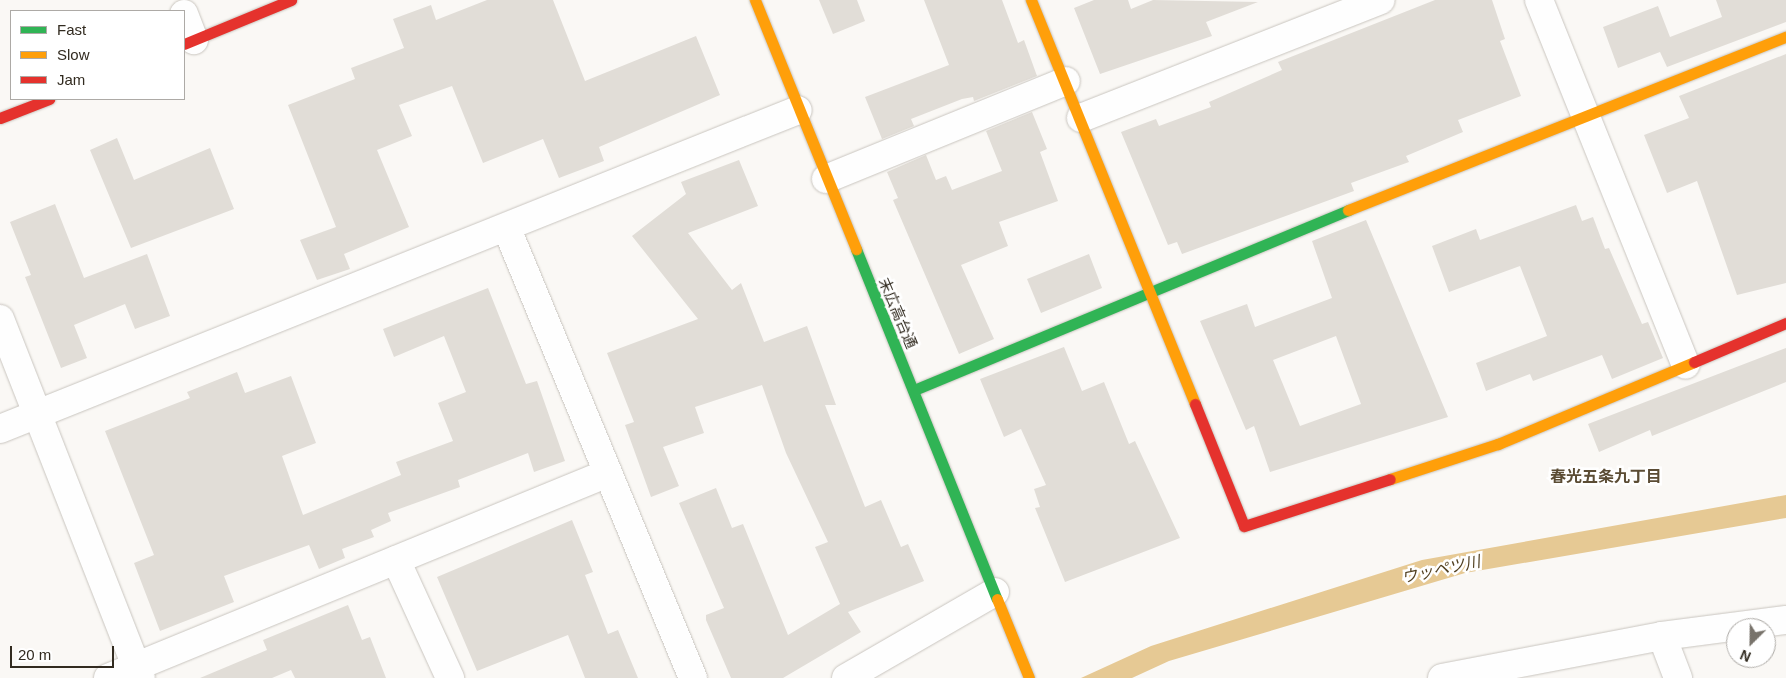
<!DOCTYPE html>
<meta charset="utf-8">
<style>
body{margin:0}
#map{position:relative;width:1786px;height:678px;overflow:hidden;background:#faf8f5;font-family:Helvetica,"Noto Sans JP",sans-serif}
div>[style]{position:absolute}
.water>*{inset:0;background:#e6c994}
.building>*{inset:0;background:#e1ddd7}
.roads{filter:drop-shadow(0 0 1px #c9c5bf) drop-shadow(0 0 1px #c9c5bf)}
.street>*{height:28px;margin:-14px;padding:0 14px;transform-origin:14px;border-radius:14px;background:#fefefe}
.fast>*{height:11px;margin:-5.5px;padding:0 5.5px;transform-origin:5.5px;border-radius:5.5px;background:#30b455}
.slow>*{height:11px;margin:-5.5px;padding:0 5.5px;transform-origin:5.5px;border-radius:5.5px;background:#ff9f0a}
.jam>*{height:11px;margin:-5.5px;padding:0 5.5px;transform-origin:5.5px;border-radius:5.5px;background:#e5322d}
span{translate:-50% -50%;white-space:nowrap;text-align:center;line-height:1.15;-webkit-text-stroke:5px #fff;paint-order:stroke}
.street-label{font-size:15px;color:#322b20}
.neighbourhood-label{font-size:16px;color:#5b4c34;font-weight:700}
.water-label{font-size:16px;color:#513f1f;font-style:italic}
.legend{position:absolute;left:10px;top:10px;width:175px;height:90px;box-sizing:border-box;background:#fff;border:1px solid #adaaa6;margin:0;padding:6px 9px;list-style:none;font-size:15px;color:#322b20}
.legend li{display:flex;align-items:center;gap:10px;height:25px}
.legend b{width:25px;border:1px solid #adaaa6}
.north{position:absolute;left:1726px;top:618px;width:50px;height:50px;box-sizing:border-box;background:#fff;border:1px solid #adaaa6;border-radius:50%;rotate:203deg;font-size:14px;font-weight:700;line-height:20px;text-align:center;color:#322b20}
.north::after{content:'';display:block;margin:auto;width:18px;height:22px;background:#78736b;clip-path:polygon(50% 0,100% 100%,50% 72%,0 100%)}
.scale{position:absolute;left:10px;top:646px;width:104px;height:22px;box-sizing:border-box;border:2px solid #322b20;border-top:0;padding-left:6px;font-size:15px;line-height:18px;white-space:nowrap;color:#322b20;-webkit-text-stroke:4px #fff;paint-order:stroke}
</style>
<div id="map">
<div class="water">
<i style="clip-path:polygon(1786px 495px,1786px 518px,1465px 573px,1169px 661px,1132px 678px,1081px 678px,1151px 646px,1422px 560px)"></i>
</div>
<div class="building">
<i style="clip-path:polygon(487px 0,553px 0,585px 81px,696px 36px,720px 95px,599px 147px,604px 161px,559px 178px,543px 139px,483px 163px,452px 86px,399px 105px,412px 136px,377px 150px,409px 227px,344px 254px,350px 269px,317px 280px,300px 240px,336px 227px,288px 105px,355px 79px,351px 68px,404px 48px,393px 19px,431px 5px,436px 20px)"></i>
<i style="clip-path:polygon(819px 0,857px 0,865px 21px,833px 34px)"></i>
<i style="clip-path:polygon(924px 0,1002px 0,1018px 43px,1024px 40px,1037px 76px,974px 101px,973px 97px,962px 99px,911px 119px,914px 126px,882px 139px,865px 97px,949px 65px)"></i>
<i style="clip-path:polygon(1094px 0,1128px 0,1131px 9px,1153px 0,1258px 2px,1206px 22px,1212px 36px,1100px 74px,1074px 8px)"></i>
<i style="clip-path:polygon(1435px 0,1492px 0,1505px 39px,1500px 41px,1521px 96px,1458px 120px,1463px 132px,1406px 156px,1409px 162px,1351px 183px,1354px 191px,1182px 254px,1177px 242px,1168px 245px,1121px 132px,1156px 119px,1159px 126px,1211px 107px,1209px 102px,1282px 70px,1278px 62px)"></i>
<i style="clip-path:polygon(1716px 0,1786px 0,1786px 22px,1667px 67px,1660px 52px,1618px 68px,1603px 27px,1658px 6px,1670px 37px,1722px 17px)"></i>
<i style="clip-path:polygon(1786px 54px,1786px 283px,1737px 295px,1697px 181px,1667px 193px,1644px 135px,1689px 118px,1679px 96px)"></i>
<i style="clip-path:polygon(1032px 112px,1047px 149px,1040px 152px,1058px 201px,999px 222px,1008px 246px,961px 265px,994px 339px,959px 354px,893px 200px,898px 198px,887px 172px,926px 155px,936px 180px,946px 176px,952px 190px,1002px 171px,986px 131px)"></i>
<i style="clip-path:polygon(117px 138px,134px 180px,210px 148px,234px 209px,131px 248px,90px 150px)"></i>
<i style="clip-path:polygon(739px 160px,758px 206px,688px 233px,732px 290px,741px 283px,764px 342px,807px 326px,836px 405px,825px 405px,865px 507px,881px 500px,901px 547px,908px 544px,924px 581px,848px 612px,861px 632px,783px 678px,731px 678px,706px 620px,706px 615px,724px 608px,679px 503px,716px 488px,732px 528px,743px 524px,788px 635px,840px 604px,815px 547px,828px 542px,786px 453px,762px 385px,695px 407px,704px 433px,663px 447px,679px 486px,651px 497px,625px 425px,634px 422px,607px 353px,698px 319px,632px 236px,686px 194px,681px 182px)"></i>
<i style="clip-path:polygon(55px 204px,84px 278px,147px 254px,170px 316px,135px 329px,125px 304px,74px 325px,87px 358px,61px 368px,25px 277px,31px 275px,10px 222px)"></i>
<i style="clip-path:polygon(1576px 205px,1582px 221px,1593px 217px,1605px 249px,1609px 248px,1642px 324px,1648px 322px,1663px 358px,1612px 379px,1602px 355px,1533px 381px,1530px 374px,1486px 391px,1476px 363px,1547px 336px,1520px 266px,1449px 292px,1432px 246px,1476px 229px,1480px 240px)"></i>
<i style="clip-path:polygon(evenodd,1366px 220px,1448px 417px,1270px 472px,1254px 426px,1246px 430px,1200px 321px,1247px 304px,1255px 327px,1332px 298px,1312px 241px,1366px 220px,1336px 336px,1361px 404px,1300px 426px,1273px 360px,1336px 336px)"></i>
<i style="clip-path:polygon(1089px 254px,1102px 288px,1041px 313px,1027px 279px)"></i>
<i style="clip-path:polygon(488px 288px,526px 384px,537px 381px,565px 461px,534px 472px,528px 453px,458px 480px,460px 487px,388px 513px,391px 521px,371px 530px,374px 537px,342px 549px,345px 558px,319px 569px,309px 545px,224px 576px,234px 602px,160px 631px,134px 563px,154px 555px,105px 431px,190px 398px,187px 392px,237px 372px,245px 393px,291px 376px,316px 443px,282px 456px,303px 515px,401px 475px,396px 462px,453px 441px,438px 403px,466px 392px,444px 336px,394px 357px,383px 329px)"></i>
<i style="clip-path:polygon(1064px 347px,1082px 391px,1104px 382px,1129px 444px,1135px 441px,1180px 538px,1065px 582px,1035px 508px,1040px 507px,1034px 489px,1046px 485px,1021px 429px,1004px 437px,980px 379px)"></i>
<i style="clip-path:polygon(1786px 348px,1786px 382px,1652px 436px,1650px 430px,1599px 452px,1588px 424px)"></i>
<i style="clip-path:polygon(572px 520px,593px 572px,585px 575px,608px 634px,618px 630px,638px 678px,585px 678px,568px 635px,477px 671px,437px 577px)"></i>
<i style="clip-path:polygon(348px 605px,362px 640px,370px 637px,386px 678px,295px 678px,291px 670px,272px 678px,200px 678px,267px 650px,263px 640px)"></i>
</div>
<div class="roads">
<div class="street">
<i style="left:1539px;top:0;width:393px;rotate:68.1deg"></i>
<i style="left:184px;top:14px;width:28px;rotate:69deg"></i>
<i style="left:1081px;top:118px;width:322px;rotate:-21.5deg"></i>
<i style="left:826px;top:179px;width:259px;rotate:-22.2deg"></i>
<i style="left:507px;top:229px;width:486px;rotate:67.5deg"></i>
<i style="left:0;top:319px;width:386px;rotate:68.6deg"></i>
<i style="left:0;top:429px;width:859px;rotate:-21.79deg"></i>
<i style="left:396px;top:560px;width:130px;rotate:65.4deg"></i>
<i style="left:1662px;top:636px;width:45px;rotate:69.1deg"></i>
<i style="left:108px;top:678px;width:540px;rotate:-22.29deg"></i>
<i style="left:846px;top:678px;width:172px;rotate:-30deg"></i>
<i style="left:1442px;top:678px;width:224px;rotate:-10.8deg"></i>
<i style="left:1662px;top:636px;width:125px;rotate:-7.4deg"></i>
</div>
<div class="fast">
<i style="left:856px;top:249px;width:377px;rotate:68.1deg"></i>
<i style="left:914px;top:390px;width:470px;rotate:-22.5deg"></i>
</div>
<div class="slow">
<i style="left:755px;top:0;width:269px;rotate:67.9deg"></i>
<i style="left:1031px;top:0;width:436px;rotate:67.9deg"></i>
<i style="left:1348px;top:210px;width:471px;rotate:-21.6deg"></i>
<i style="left:1390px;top:479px;width:114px;rotate:-18deg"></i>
<i style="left:1498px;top:444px;width:212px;rotate:-22.7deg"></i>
<i style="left:997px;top:599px;width:85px;rotate:67.9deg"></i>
</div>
<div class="jam">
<i style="left:184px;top:44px;width:116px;rotate:-22.4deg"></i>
<i style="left:0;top:118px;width:53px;rotate:-21.2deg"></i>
<i style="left:1694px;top:362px;width:100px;rotate:-23deg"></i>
<i style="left:1195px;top:404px;width:131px;rotate:68.1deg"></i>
<i style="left:1244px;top:526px;width:153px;rotate:-17.8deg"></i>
</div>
</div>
<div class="street-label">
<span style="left:898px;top:313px;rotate:67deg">末広高台通</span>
</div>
<div class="neighbourhood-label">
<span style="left:1606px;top:477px">春光五条九丁目</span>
</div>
<div class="water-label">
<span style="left:1441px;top:570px;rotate:-12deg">ウッペツ川</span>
</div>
<ul class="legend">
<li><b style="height:6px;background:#30b455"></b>Fast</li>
<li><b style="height:6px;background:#ff9f0a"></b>Slow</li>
<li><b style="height:6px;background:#e5322d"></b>Jam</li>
</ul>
<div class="north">N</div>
<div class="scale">20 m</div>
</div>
